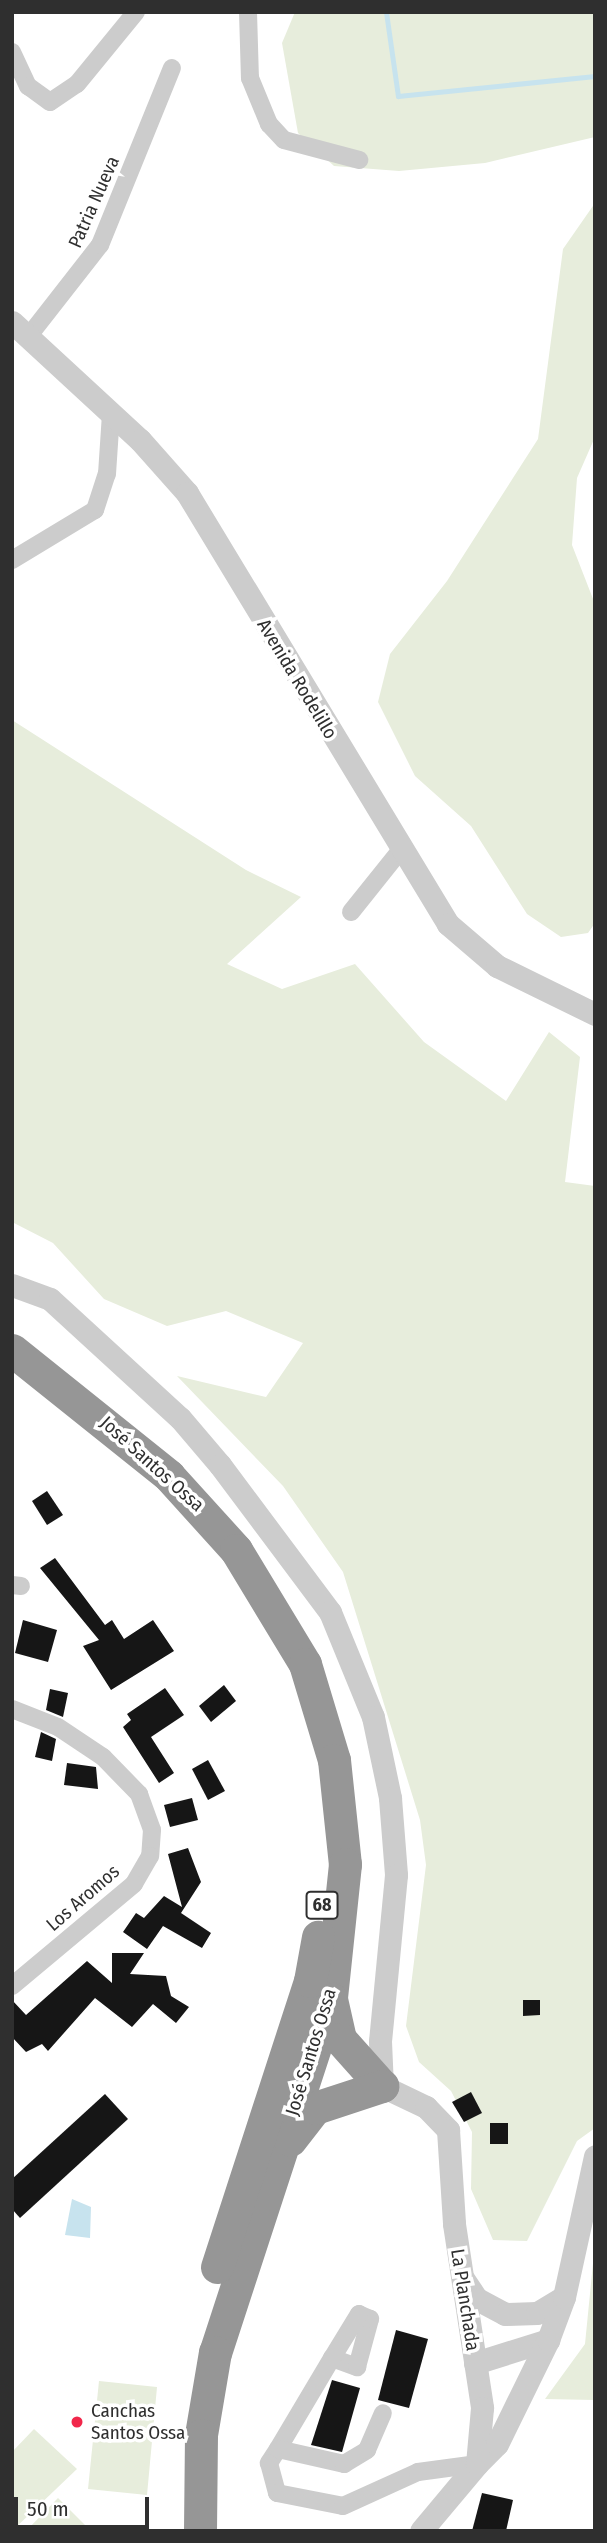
<!DOCTYPE html>
<meta charset="utf-8">
<style>
body{margin:0}
#map{position:relative;width:607px;height:2543px;overflow:hidden;background:#fff;font-family:"Fira Sans Condensed",sans-serif}
div>[style]{position:absolute}
.green>*{inset:0;background:#e7eddc}
.water>*{inset:0;background:#c7e3ee}
.stream>*{height:5px;margin:-2.5px;padding:0 2.5px;transform-origin:2.5px;border-radius:2.5px;background:#c7e3ee}
.building>*{inset:0;background:#161616}
.minor>*{height:18px;margin:-9px;padding:0 9px;transform-origin:9px;border-radius:9px;background:#ccc}
.tertiary>*{height:23px;margin:-11.5px;padding:0 11.5px;transform-origin:11.5px;border-radius:11.5px;background:#ccc}
.motorway>*{height:33px;margin:-16.5px;padding:0 16.5px;transform-origin:16.5px;border-radius:16.5px;background:#969696}
.dots>*{width:19px;height:19px;translate:-50% -50%;box-sizing:border-box;border:4px solid #fff;border-radius:50%}
span{translate:-50% -50%;white-space:nowrap;text-align:center;line-height:1.15;-webkit-text-stroke:7px #fff;paint-order:stroke}
.shield-label span{padding:2px 5px;background:#fff;border:2px solid;border-radius:5px;-webkit-text-stroke-width:0}
.shield-label{font-size:18px;color:#2f2f2f;font-weight:700}
.street-label{font-size:19px;color:#2f2f2f}
.poi-label{font-size:19px;color:#2f2f2f}
.left{translate:0 -50%;text-align:left}
.frame{position:absolute;inset:0;border:14px solid #2f2f2f;pointer-events:none}
.scale{position:absolute;left:14px;top:2497px;width:135px;height:32px;box-sizing:border-box;border:4px solid #2f2f2f;border-top:0;padding-left:9px;font-size:21px;line-height:24px;white-space:nowrap;color:#2f2f2f;-webkit-text-stroke:5px #fff;paint-order:stroke}
</style>
<div id="map">
<div class="green">
<i style="clip-path:polygon(295px 12px,595px 12px,595px 137px,485px 163px,399px 171px,334px 166px,298px 133px,282px 43px)"></i>
<i style="clip-path:polygon(595px 203px,595px 437px,577px 478px,572px 545px,595px 604px,595px 923px,588px 933px,561px 937px,527px 914px,471px 826px,415px 776px,378px 702px,390px 654px,447px 581px,538px 439px,563px 249px)"></i>
<i style="clip-path:polygon(12px 720px,246px 870px,301px 897px,227px 964px,282px 989px,355px 964px,424px 1042px,506px 1101px,549px 1032px,580px 1057px,565px 1182px,595px 1186px,595px 2128px,577px 2141px,527px 2241px,493px 2240px,471px 2189px,472px 2132px,451px 2091px,419px 2062px,406px 2026px,426px 1865px,420px 1820px,343px 1572px,283px 1486px,177px 1376px,266px 1397px,303px 1343px,226px 1311px,167px 1326px,104px 1299px,53px 1243px,12px 1222px)"></i>
<i style="clip-path:polygon(595px 2243px,595px 2400px,545px 2399px,585px 2344px)"></i>
<i style="clip-path:polygon(99px 2381px,157px 2387px,147px 2495px,88px 2489px)"></i>
<i style="clip-path:polygon(34px 2429px,77px 2469px,12px 2531px,12px 2452px)"></i>
<i style="clip-path:polygon(58px 2498px,91px 2531px,26px 2531px)"></i>
</div>
<div class="water">
<i style="clip-path:polygon(72px 2199px,91px 2207px,90px 2238px,65px 2235px)"></i>
</div>
<div class="stream">
<i style="left:386px;top:12px;width:85px;rotate:81.9deg"></i>
<i style="left:398px;top:96px;width:198px;rotate:-5.8deg"></i>
</div>
<div class="building">
<i style="clip-path:polygon(47px 1491px,63px 1515px,47px 1525px,32px 1501px)"></i>
<i style="clip-path:polygon(55px 1558px,105px 1625px,112px 1620px,124px 1639px,153px 1620px,174px 1651px,111px 1690px,83px 1646px,99px 1640px,40px 1568px)"></i>
<i style="clip-path:polygon(23px 1620px,57px 1630px,48px 1662px,15px 1653px)"></i>
<i style="clip-path:polygon(224px 1685px,236px 1701px,211px 1722px,199px 1706px)"></i>
<i style="clip-path:polygon(165px 1688px,184px 1715px,151px 1737px,174px 1773px,159px 1783px,123px 1727px,131px 1720px,127px 1714px)"></i>
<i style="clip-path:polygon(50px 1689px,68px 1693px,63px 1717px,46px 1710px)"></i>
<i style="clip-path:polygon(41px 1732px,56px 1739px,52px 1761px,35px 1757px)"></i>
<i style="clip-path:polygon(208px 1760px,225px 1791px,208px 1800px,192px 1769px)"></i>
<i style="clip-path:polygon(67px 1763px,96px 1767px,98px 1789px,64px 1785px)"></i>
<i style="clip-path:polygon(192px 1798px,198px 1820px,170px 1827px,164px 1805px)"></i>
<i style="clip-path:polygon(188px 1848px,201px 1882px,181px 1913px,211px 1933px,202px 1948px,163px 1926px,147px 1949px,123px 1932px,136px 1913px,144px 1918px,164px 1896px,182px 1907px,168px 1854px)"></i>
<i style="clip-path:polygon(112px 1953px,144px 1953px,130px 1974px,166px 1976px,171px 1996px,189px 2007px,176px 2023px,153px 2004px,132px 2027px,95px 1998px,48px 2051px,42px 2044px,26px 2052px,12px 2037px,12px 2000px,26px 2015px,87px 1961px,112px 1983px)"></i>
<i style="clip-path:polygon(523px 2000px,540px 2000px,540px 2015px,523px 2016px)"></i>
<i style="clip-path:polygon(471px 2092px,482px 2113px,464px 2122px,452px 2102px)"></i>
<i style="clip-path:polygon(105px 2094px,128px 2119px,20px 2218px,12px 2209px,12px 2179px)"></i>
<i style="clip-path:polygon(490px 2123px,508px 2123px,508px 2144px,490px 2144px)"></i>
<i style="clip-path:polygon(396px 2330px,428px 2339px,409px 2408px,378px 2400px)"></i>
<i style="clip-path:polygon(332px 2380px,360px 2388px,342px 2452px,311px 2445px)"></i>
<i style="clip-path:polygon(482px 2493px,513px 2500px,506px 2531px,472px 2531px)"></i>
</div>
<div class="minor">
<i style="left:248px;top:12px;width:66px;rotate:88.3deg"></i>
<i style="left:250px;top:78px;width:50px;rotate:67.6deg"></i>
<i style="left:269px;top:124px;width:22px;rotate:47deg"></i>
<i style="left:284px;top:140px;width:78px;rotate:14.9deg"></i>
<i style="left:12px;top:52px;width:38px;rotate:65deg"></i>
<i style="left:28px;top:86px;width:27px;rotate:36deg"></i>
<i style="left:50px;top:102px;width:32px;rotate:-34deg"></i>
<i style="left:77px;top:84px;width:93px;rotate:-50.7deg"></i>
<i style="left:28px;top:337px;width:117px;rotate:-52deg"></i>
<i style="left:100px;top:245px;width:191px;rotate:-67.9deg"></i>
<i style="left:12px;top:560px;width:97px;rotate:-31.1deg"></i>
<i style="left:95px;top:510px;width:38px;rotate:-72deg"></i>
<i style="left:107px;top:474px;width:61px;rotate:-86.2deg"></i>
<i style="left:351px;top:912px;width:77px;rotate:-51.3deg"></i>
<i style="left:12px;top:1585px;width:9px;rotate:6deg"></i>
<i style="left:12px;top:1709px;width:49px;rotate:21.4deg"></i>
<i style="left:58px;top:1727px;width:54px;rotate:33.7deg"></i>
<i style="left:103px;top:1757px;width:52px;rotate:45.8deg"></i>
<i style="left:139px;top:1794px;width:38px;rotate:70deg"></i>
<i style="left:152px;top:1830px;width:26px;rotate:94deg"></i>
<i style="left:150px;top:1856px;width:32px;rotate:120deg"></i>
<i style="left:134px;top:1884px;width:159px;rotate:140.1deg"></i>
<i style="left:332px;top:2358px;width:27px;rotate:20deg"></i>
<i style="left:357px;top:2367px;width:50px;rotate:-74.8deg"></i>
<i style="left:370px;top:2319px;width:12px;rotate:-156deg"></i>
<i style="left:359px;top:2314px;width:52px;rotate:121.5deg"></i>
<i style="left:332px;top:2358px;width:106px;rotate:120.7deg"></i>
<i style="left:278px;top:2449px;width:17px;rotate:123deg"></i>
<i style="left:269px;top:2463px;width:31px;rotate:75deg"></i>
<i style="left:277px;top:2493px;width:67px;rotate:11.1deg"></i>
<i style="left:343px;top:2506px;width:82px;rotate:-24.4deg"></i>
<i style="left:418px;top:2472px;width:60px;rotate:-7.7deg"></i>
<i style="left:278px;top:2449px;width:68px;rotate:12.8deg"></i>
<i style="left:344px;top:2464px;width:27px;rotate:-31deg"></i>
<i style="left:367px;top:2450px;width:40px;rotate:-66.6deg"></i>
</div>
<div class="tertiary">
<i style="left:12px;top:322px;width:174px;rotate:42.7deg"></i>
<i style="left:140px;top:440px;width:71px;rotate:48.4deg"></i>
<i style="left:187px;top:493px;width:504px;rotate:58.8deg"></i>
<i style="left:448px;top:924px;width:65px;rotate:40.6deg"></i>
<i style="left:497px;top:966px;width:109px;rotate:26.1deg"></i>
<i style="left:12px;top:1285px;width:40px;rotate:20.2deg"></i>
<i style="left:50px;top:1299px;width:176px;rotate:42.5deg"></i>
<i style="left:180px;top:1418px;width:62px;rotate:49.6deg"></i>
<i style="left:220px;top:1465px;width:184px;rotate:53.2deg"></i>
<i style="left:330px;top:1612px;width:113px;rotate:67.7deg"></i>
<i style="left:373px;top:1717px;width:83px;rotate:78.1deg"></i>
<i style="left:390px;top:1798px;width:77px;rotate:85.5deg"></i>
<i style="left:396px;top:1875px;width:167px;rotate:95.5deg"></i>
<i style="left:380px;top:2041px;width:45px;rotate:87.5deg"></i>
<i style="left:382px;top:2086px;width:49px;rotate:25.5deg"></i>
<i style="left:426px;top:2107px;width:32px;rotate:46deg"></i>
<i style="left:448px;top:2130px;width:94px;rotate:86.3deg"></i>
<i style="left:454px;top:2224px;width:186px;rotate:81.3deg"></i>
<i style="left:482px;top:2408px;width:56px;rotate:95.1deg"></i>
<i style="left:477px;top:2464px;width:87px;rotate:129.9deg"></i>
<i style="left:464px;top:2280px;width:23px;rotate:56deg"></i>
<i style="left:477px;top:2299px;width:32px;rotate:28deg"></i>
<i style="left:505px;top:2314px;width:32px;rotate:-2deg"></i>
<i style="left:537px;top:2313px;width:31px;rotate:-31deg"></i>
<i style="left:475px;top:2363px;width:77px;rotate:-17.5deg"></i>
<i style="left:477px;top:2464px;width:28px;rotate:-45deg"></i>
<i style="left:497px;top:2444px;width:116px;rotate:-63.9deg"></i>
<i style="left:548px;top:2340px;width:46px;rotate:-69.6deg"></i>
<i style="left:564px;top:2297px;width:144px;rotate:-77.6deg"></i>
</div>
<div class="motorway">
<i style="left:12px;top:1350px;width:201px;rotate:38.7deg"></i>
<i style="left:169px;top:1476px;width:100px;rotate:47.8deg"></i>
<i style="left:236px;top:1550px;width:133px;rotate:58.8deg"></i>
<i style="left:305px;top:1664px;width:100px;rotate:73.2deg"></i>
<i style="left:334px;top:1760px;width:105px;rotate:84deg"></i>
<i style="left:345px;top:1864px;width:135px;rotate:96deg"></i>
<i style="left:331px;top:1998px;width:373px;rotate:108.1deg"></i>
<i style="left:215px;top:2352px;width:84px;rotate:99.6deg"></i>
<i style="left:201px;top:2435px;width:96px;rotate:90.6deg"></i>
<i style="left:331px;top:1999px;width:41px;rotate:77.3deg"></i>
<i style="left:340px;top:2039px;width:63px;rotate:48.2deg"></i>
<i style="left:290px;top:2140px;width:41px;rotate:-52deg"></i>
<i style="left:315px;top:2108px;width:71px;rotate:-18.2deg"></i>
<i style="left:217px;top:2267px;width:301px;rotate:-72deg"></i>
<i style="left:310px;top:1981px;width:45px;rotate:-79.7deg"></i>
</div>
<div class="dots">
<i style="left:77px;top:2422px;background:#f1274b"></i>
</div>
<div class="shield-label">
<span style="left:322px;top:1905px">68</span>
</div>
<div class="street-label">
<span style="left:94px;top:202px;rotate:-66deg">Patria Nueva</span>
<span style="left:297px;top:679px;rotate:59deg">Avenida Rodelillo</span>
<span style="left:152px;top:1464px;rotate:42deg">José Santos Ossa</span>
<span style="left:83px;top:1898px;rotate:-41deg">Los Aromos</span>
<span style="left:311px;top:2052px;rotate:-73deg">José Santos Ossa</span>
<span style="left:465px;top:2300px;rotate:81deg">La Planchada</span>
</div>
<div class="poi-label">
<span class="left" style="left:91px;top:2422px">Canchas<br>Santos Ossa</span>
</div>
<div class="frame"></div>
<div class="scale">50 m</div>
</div>
